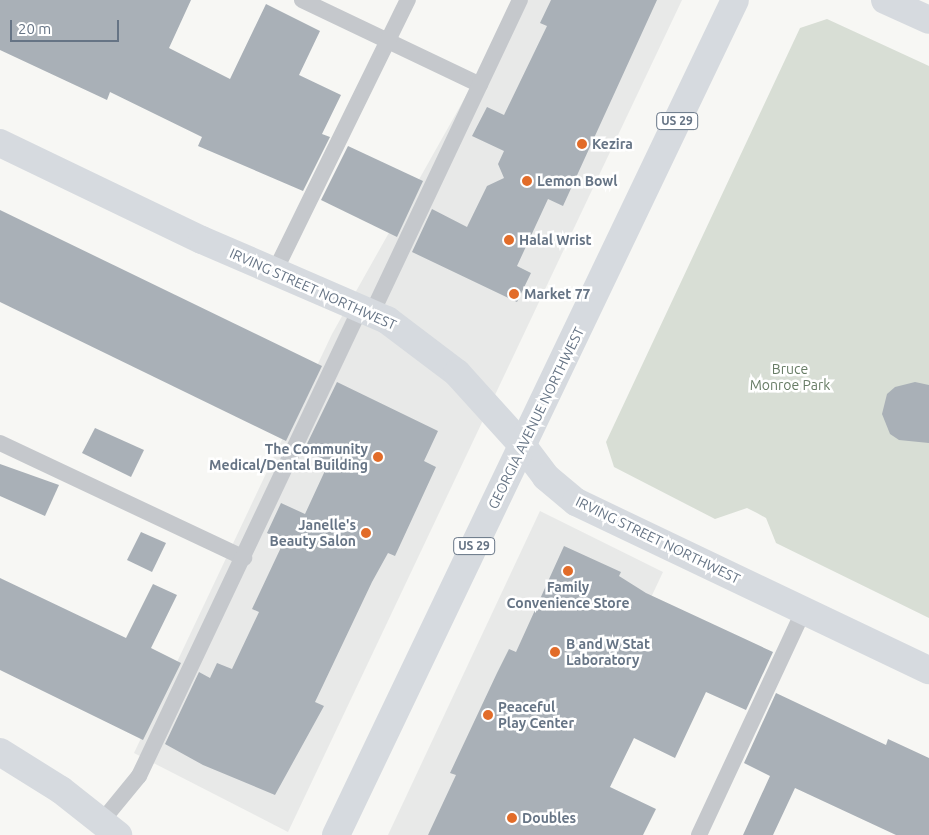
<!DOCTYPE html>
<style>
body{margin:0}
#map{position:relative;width:929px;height:835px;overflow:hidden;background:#f7f7f4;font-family:Ubuntu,sans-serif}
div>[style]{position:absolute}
.built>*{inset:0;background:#e8e9e8}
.green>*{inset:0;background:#d8ded5}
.building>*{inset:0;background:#a9b0b7}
.lane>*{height:16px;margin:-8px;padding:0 8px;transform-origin:8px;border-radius:8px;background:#c5c8cc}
.secondary>*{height:28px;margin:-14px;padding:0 14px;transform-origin:14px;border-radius:14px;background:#d6dadf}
.primary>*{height:28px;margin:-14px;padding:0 14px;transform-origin:14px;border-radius:14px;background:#d6dadf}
.highway>*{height:28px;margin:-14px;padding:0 14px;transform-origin:14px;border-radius:14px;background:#d6dadf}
.dots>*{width:14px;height:14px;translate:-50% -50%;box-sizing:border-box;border:2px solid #fff;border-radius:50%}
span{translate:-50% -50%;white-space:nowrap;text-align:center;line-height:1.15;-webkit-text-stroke:5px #fff;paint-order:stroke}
.shield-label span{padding:1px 4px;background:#fff;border:1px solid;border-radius:4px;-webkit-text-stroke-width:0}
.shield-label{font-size:12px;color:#667485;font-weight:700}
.poi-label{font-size:14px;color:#667485;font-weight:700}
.left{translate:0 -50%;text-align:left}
.right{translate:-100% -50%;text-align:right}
.street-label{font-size:14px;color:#667485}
.park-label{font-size:14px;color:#677c65}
.scale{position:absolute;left:10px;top:20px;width:109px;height:22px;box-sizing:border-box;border:2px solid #667485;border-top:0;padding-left:6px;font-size:15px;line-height:18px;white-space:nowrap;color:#667485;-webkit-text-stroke:4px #fff;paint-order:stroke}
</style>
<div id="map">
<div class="built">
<i style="clip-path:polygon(520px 0,682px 0,288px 832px,134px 753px,332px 334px)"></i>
<i style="clip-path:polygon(540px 511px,663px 572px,539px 835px,388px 835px)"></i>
</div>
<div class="green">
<i style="clip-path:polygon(827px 19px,929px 66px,929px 618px,776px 543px,766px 518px,757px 513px,747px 508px,715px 519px,614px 467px,606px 442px,800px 28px)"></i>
</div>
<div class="building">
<i style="clip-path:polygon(0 0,191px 0,169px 48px,230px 79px,266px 4px,320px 31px,299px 75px,341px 95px,322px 134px,330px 137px,303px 191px,198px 146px,202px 137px,110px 92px,107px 100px,0 50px)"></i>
<i style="clip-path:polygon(551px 0,657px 0,563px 206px,548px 199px,517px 266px,531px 273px,517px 302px,412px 252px,432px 209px,467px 227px,487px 186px,504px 178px,498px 164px,504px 151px,472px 136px,487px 107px,504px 115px,547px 26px,540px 23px)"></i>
<i style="clip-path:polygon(348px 146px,423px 181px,397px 237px,321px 200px)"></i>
<i style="clip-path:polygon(0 210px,322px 366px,286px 441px,0 302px)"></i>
<i style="clip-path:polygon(337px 382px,438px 431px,424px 461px,436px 467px,395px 556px,388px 553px,372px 582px,315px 702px,324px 706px,275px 795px,203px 765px,165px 744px,199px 672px,210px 678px,217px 663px,232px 669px,259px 612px,252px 609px,284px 541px,267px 533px,281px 503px,305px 514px,329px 462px,304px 450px)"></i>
<i style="clip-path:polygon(915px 382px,929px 385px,929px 443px,899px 440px,890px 434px,882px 414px,887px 394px,895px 387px)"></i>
<i style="clip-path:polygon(95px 428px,144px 450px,131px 477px,82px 453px)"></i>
<i style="clip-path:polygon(0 464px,59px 485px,45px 516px,0 496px)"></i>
<i style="clip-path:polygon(141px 532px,166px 543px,152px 572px,127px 560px)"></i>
<i style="clip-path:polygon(564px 546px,621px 572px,619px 576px,646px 593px,773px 652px,746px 710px,706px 692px,675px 758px,634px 738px,610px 787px,656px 809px,643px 835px,428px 835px,456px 775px,450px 773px,497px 673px,509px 649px,516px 652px)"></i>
<i style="clip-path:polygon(0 578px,126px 638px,153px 584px,177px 595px,151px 648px,181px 663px,143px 740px,0 670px)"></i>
<i style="clip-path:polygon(776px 693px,886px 745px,888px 739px,929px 758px,929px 835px,896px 835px,795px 788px,773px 835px,743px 835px,770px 776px,744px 763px)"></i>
</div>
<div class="lane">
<i style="left:302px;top:0;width:197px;rotate:25.5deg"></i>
<i style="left:275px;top:271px;width:302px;rotate:-63.9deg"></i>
<i style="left:372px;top:313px;width:346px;rotate:-64.7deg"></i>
<i style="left:0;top:443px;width:270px;rotate:25.2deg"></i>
<i style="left:102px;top:821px;width:58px;rotate:-50.6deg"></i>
<i style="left:139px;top:776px;width:519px;rotate:-64.67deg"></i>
<i style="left:699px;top:835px;width:248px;rotate:-65deg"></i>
</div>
<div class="secondary">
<i style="left:885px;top:0;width:48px;rotate:24.4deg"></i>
<i style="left:522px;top:445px;width:40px;rotate:53deg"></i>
<i style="left:546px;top:477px;width:39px;rotate:40deg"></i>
<i style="left:576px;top:502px;width:391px;rotate:25.5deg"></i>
</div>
<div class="primary">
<i style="left:0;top:143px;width:224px;rotate:25.7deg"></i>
<i style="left:202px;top:240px;width:202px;rotate:23.4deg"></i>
<i style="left:387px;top:320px;width:88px;rotate:37.1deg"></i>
<i style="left:457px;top:373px;width:97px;rotate:47.9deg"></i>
<i style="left:0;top:752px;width:72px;rotate:31.9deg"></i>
<i style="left:61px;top:790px;width:73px;rotate:38.3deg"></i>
</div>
<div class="highway">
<i style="left:336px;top:835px;width:925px;rotate:-64.46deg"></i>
</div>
<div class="dots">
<i style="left:582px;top:144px;background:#e26c29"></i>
<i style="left:527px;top:181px;background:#e26c29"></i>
<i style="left:509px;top:240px;background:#e26c29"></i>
<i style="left:514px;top:294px;background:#e26c29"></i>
<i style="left:378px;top:457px;background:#e26c29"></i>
<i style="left:366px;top:533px;background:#e26c29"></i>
<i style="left:568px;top:571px;background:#e26c29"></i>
<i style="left:555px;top:652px;background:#e26c29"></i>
<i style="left:488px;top:715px;background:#e26c29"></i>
<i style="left:512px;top:818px;background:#e26c29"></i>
</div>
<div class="shield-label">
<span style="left:677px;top:121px">US 29</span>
<span style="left:474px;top:546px">US 29</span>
</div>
<div class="poi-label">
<span class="left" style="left:592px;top:144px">Kezira</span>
<span class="left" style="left:537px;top:181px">Lemon Bowl</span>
<span class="left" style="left:519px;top:240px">Halal Wrist</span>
<span class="left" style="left:524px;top:294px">Market 77</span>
<span class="right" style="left:368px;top:457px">The Community<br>Medical/Dental Building</span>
<span class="right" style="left:356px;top:533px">Janelle's<br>Beauty Salon</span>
<span style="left:568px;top:595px">Family<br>Convenience Store</span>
<span class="left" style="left:566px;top:652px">B and W Stat<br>Laboratory</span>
<span class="left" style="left:498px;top:715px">Peaceful<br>Play Center</span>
<span class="left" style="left:522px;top:818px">Doubles</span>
</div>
<div class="street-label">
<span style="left:313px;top:289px;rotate:24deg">IRVING STREET NORTHWEST</span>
<span style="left:536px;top:418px;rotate:-64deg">GEORGIA AVENUE NORTHWEST</span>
<span style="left:658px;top:540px;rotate:26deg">IRVING STREET NORTHWEST</span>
</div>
<div class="park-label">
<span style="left:790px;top:377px">Bruce<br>Monroe Park</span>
</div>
<div class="scale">20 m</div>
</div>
